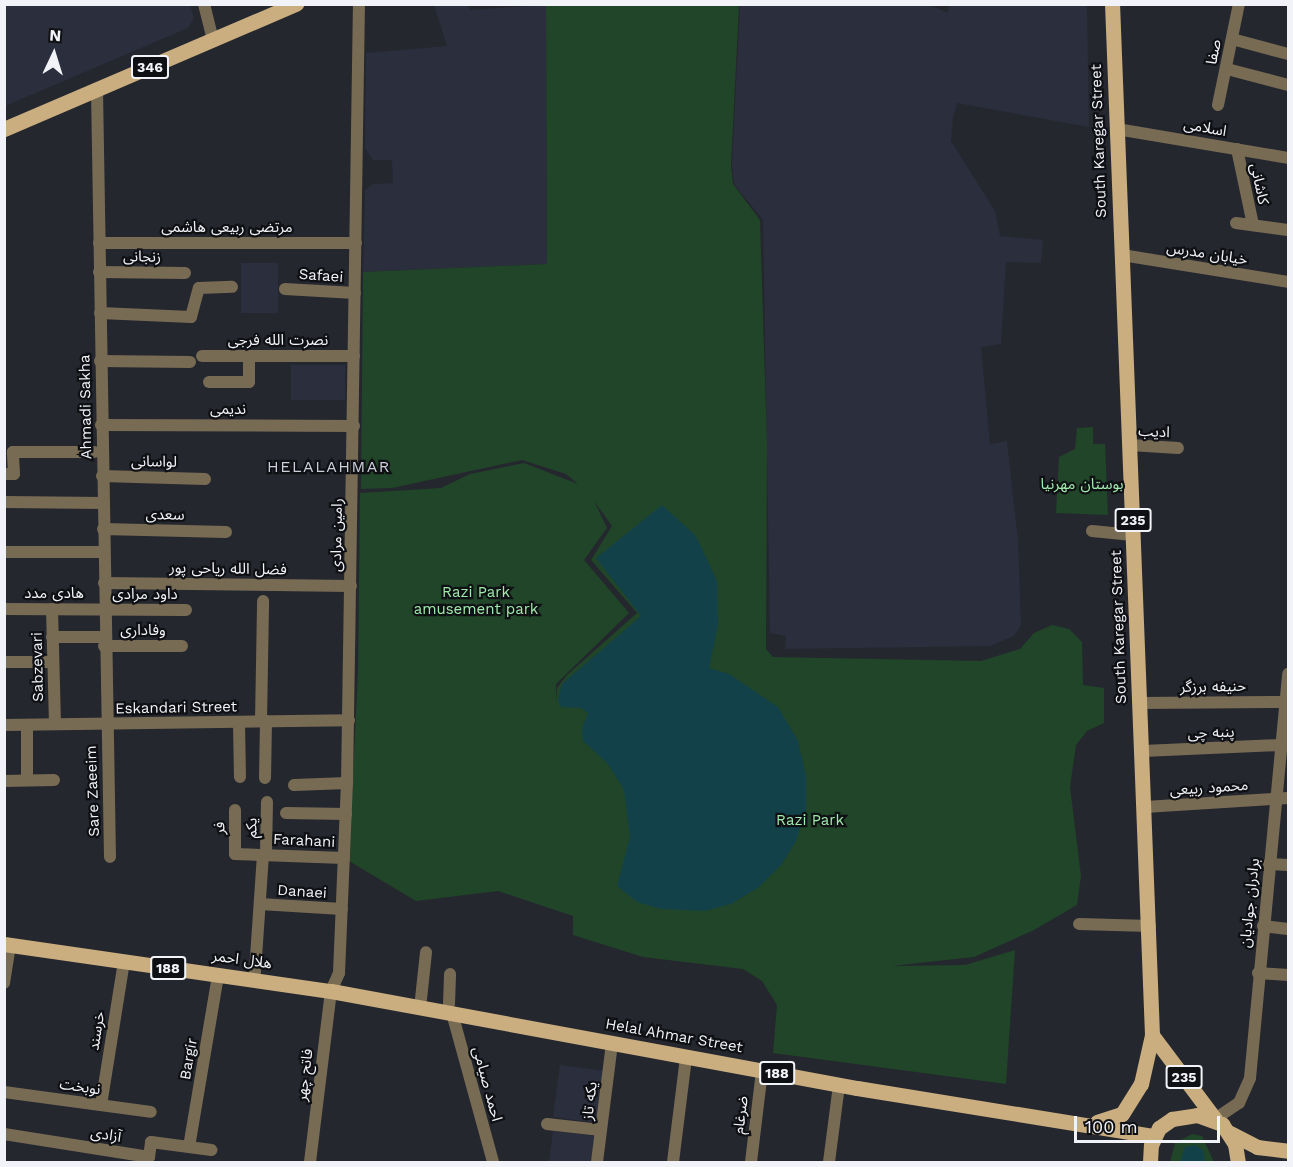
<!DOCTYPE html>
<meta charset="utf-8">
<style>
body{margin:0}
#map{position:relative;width:1293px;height:1167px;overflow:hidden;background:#25272f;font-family:"Work Sans","Noto Sans Arabic",sans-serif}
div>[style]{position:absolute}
.built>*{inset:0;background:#2b2e3c}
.green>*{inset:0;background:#204528}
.water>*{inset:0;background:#134149}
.minor>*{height:12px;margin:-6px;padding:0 6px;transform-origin:6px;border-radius:6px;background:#786b54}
.major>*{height:15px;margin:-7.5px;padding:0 7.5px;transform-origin:7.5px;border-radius:7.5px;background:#caae7f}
span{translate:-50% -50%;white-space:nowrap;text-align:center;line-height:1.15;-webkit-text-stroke:4.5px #0f1014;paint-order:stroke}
.shield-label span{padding:2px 4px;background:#0f1014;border:2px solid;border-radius:4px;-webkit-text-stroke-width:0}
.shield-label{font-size:14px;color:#f1f3f8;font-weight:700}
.street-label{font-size:15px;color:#f1f3f8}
.park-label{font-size:15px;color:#a0eaac}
.neighbourhood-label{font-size:16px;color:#cccfda;letter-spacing:1.5px}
.frame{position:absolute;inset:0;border:6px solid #f1f3f8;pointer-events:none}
.north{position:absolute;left:24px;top:24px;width:60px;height:60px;-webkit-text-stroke:4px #0f1014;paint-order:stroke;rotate:4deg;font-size:16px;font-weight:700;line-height:24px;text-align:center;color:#f1f3f8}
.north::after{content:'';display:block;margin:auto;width:21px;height:27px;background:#f1f3f8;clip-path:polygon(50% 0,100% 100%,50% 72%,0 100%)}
.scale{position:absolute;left:1074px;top:1116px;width:146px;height:27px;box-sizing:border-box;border:3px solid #f1f3f8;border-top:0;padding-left:8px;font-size:18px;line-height:21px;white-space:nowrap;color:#f1f3f8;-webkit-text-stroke:4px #0f1014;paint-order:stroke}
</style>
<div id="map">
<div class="built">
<i style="clip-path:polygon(5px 4px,190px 5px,194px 18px,188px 28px,5px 106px)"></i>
<i style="clip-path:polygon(434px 5px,468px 5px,470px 10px,546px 5px,547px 264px,363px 272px,365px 190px,373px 184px,393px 183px,392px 160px,373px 160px,365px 148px,366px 53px,447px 46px)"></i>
<i style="clip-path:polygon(929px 5px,948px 13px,949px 5px,1087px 5px,1089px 127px,957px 103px,953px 117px,951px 141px,995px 211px,1000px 236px,1043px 240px,1041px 263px,1006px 262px,1001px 344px,981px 347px,990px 444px,1007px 441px,1018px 541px,1021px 625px,1014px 636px,990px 646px,785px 649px,786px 636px,770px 633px,763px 220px,734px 184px,732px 165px,740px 5px)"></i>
<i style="clip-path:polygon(241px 263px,278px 263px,278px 313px,241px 313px)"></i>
<i style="clip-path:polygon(291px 365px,345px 365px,345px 400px,291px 400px)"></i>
<i style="clip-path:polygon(560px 1065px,605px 1071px,597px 1123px,553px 1117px)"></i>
<i style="clip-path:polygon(553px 1131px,595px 1136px,592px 1162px,549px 1162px)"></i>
</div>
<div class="green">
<i style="clip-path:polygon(evenodd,546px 5px,739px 5px,731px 165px,733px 184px,760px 220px,767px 443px,766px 649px,773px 657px,981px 661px,1020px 649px,1034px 633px,1052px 625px,1069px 629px,1082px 642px,1083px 685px,1104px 688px,1104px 723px,1087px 731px,1076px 745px,1070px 787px,1081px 876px,1077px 905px,1034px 930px,974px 957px,892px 966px,965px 965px,1015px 950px,1006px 1084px,773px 1053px,777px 1005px,762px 981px,743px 969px,643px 957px,573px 935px,573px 916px,498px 891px,416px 901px,349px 861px,358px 671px,360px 493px,441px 488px,470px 474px,524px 463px,578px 484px,566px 474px,522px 460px,392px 488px,361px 489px,363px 272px,547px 264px,546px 5px,594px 501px,612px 526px,591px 560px,637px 613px,567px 675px,557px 688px,556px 703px,556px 684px,629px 613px,584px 560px,607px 528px,594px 501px)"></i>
<i style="clip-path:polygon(1093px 427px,1093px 444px,1105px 444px,1108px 515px,1056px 513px,1059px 457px,1075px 449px,1077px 428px)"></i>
<i style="clip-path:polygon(1192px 1134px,1202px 1136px,1214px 1162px,1170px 1162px,1175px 1143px)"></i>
</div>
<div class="water">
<i style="clip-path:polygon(662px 505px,696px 536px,717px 581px,718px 625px,709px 668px,729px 674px,778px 707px,798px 741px,806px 776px,806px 810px,796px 841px,782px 864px,759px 887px,731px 904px,704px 911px,661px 909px,637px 902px,617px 886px,630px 837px,624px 790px,608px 764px,583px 741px,582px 729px,588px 713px,581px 708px,561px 707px,558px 701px,562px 684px,641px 616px,596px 558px)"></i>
<i style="clip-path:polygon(1195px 1145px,1203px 1150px,1205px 1162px,1180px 1162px,1185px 1147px)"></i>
</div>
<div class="minor">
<i style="left:204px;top:4px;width:37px;rotate:76deg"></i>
<i style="left:1232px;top:39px;width:58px;rotate:15deg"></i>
<i style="left:1227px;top:69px;width:63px;rotate:14.7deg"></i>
<i style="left:97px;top:90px;width:767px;rotate:89.03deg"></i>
<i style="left:1218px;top:105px;width:103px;rotate:-78.3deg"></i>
<i style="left:1117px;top:129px;width:173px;rotate:9.6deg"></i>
<i style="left:1237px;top:149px;width:78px;rotate:78.1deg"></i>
<i style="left:1236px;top:223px;width:52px;rotate:7.7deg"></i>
<i style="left:99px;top:243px;width:257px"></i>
<i style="left:1122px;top:255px;width:168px;rotate:9.2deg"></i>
<i style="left:99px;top:272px;width:86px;rotate:0.7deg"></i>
<i style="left:285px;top:289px;width:70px;rotate:3.3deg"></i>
<i style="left:100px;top:313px;width:91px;rotate:2.5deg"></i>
<i style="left:191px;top:317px;width:30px;rotate:-75deg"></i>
<i style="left:199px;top:288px;width:33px;rotate:-2deg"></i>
<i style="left:202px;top:356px;width:152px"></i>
<i style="left:100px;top:361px;width:90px;rotate:0.6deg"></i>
<i style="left:209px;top:382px;width:40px"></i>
<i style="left:249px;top:382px;width:26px;rotate:-90deg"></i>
<i style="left:101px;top:425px;width:253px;rotate:0.2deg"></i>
<i style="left:1130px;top:445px;width:48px;rotate:3.6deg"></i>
<i style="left:4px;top:474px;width:10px"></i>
<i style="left:14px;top:474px;width:22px;rotate:-93deg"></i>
<i style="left:13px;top:452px;width:81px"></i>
<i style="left:102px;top:476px;width:103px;rotate:1.7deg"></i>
<i style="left:4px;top:502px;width:98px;rotate:0.6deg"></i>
<i style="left:103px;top:529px;width:123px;rotate:1.4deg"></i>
<i style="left:1092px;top:531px;width:41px;rotate:5.6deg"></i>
<i style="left:4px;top:552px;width:99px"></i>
<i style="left:104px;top:583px;width:247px;rotate:0.7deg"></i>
<i style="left:4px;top:609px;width:182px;rotate:0.3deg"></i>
<i style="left:52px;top:609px;width:115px;rotate:88.5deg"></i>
<i style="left:52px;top:637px;width:52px"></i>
<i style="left:104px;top:646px;width:78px"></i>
<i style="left:4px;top:662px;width:49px"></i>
<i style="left:1140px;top:703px;width:146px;rotate:-0.4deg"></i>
<i style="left:261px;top:721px;width:120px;rotate:-89deg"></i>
<i style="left:239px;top:722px;width:55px;rotate:89deg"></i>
<i style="left:4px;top:725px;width:345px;rotate:-0.8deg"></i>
<i style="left:27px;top:725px;width:55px;rotate:90deg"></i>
<i style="left:1143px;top:751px;width:138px;rotate:-2.5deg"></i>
<i style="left:265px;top:778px;width:57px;rotate:-89deg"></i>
<i style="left:4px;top:781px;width:50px;rotate:-1.1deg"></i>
<i style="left:294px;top:785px;width:53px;rotate:-2.2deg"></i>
<i style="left:1145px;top:807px;width:143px;rotate:-3.6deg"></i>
<i style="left:235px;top:810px;width:44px;rotate:90deg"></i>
<i style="left:235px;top:854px;width:109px;rotate:2.1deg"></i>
<i style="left:286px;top:813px;width:60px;rotate:1deg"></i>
<i style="left:266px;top:854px;width:52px;rotate:-88.9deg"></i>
<i style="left:1269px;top:864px;width:19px;rotate:3deg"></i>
<i style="left:260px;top:904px;width:82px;rotate:3.5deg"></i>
<i style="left:1079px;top:924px;width:71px;rotate:1.6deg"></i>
<i style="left:1263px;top:926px;width:25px;rotate:7deg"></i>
<i style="left:255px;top:972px;width:118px;rotate:-86.1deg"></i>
<i style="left:1258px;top:973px;width:30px;rotate:4deg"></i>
<i style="left:4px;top:983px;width:38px;rotate:-81deg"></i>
<i style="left:421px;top:999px;width:47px;rotate:-83.9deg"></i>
<i style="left:449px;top:1004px;width:30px;rotate:-88deg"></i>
<i style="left:452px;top:1013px;width:155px;rotate:74.6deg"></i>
<i style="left:4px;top:1092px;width:148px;rotate:7.7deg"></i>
<i style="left:101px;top:1105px;width:145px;rotate:-80.9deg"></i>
<i style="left:1215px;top:1119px;width:29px;rotate:-34deg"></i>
<i style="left:1239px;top:1103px;width:27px;rotate:-66deg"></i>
<i style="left:1250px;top:1078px;width:406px;rotate:-84.6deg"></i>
<i style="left:547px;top:1124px;width:54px;rotate:6.3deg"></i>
<i style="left:4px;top:1134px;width:147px;rotate:9deg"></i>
<i style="left:149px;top:1157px;width:15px;rotate:-82deg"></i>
<i style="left:151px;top:1142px;width:61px;rotate:7.6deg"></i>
<i style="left:189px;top:1147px;width:174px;rotate:-80.4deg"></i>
<i style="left:310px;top:1162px;width:172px;rotate:-83deg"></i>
<i style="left:331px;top:991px;width:20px;rotate:-66deg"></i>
<i style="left:339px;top:973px;width:190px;rotate:-87.6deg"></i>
<i style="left:347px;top:783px;width:779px;rotate:-89.12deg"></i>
<i style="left:597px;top:1162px;width:120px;rotate:-82.8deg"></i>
<i style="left:673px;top:1162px;width:106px;rotate:-82.9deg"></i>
<i style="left:751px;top:1162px;width:92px;rotate:-83.1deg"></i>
<i style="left:829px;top:1162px;width:78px;rotate:-82.6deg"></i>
</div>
<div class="major">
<i style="left:4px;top:129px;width:318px;rotate:-23.2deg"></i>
<i style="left:4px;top:944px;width:330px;rotate:8.2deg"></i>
<i style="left:331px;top:991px;width:535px;rotate:10.45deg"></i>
<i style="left:857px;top:1088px;width:301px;rotate:9.2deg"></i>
<i style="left:1152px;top:1035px;width:105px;rotate:53.1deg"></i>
<i style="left:1097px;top:1122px;width:26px;rotate:-18deg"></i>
<i style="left:1122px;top:1114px;width:36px;rotate:-58deg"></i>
<i style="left:1141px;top:1084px;width:50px;rotate:-77.3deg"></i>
<i style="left:1152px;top:1035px;width:1032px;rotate:-92.22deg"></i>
<i style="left:1230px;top:1133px;width:30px;rotate:27deg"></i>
<i style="left:1257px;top:1147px;width:31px;rotate:7deg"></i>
<i style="left:1150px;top:1162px;width:17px;rotate:-87deg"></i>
<i style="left:1151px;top:1145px;width:19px;rotate:-65deg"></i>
<i style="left:1159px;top:1128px;width:16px;rotate:-35deg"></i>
<i style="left:1172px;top:1119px;width:25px;rotate:-9deg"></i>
<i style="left:1197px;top:1115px;width:27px;rotate:20deg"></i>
<i style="left:1222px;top:1124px;width:24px;rotate:57deg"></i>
<i style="left:1235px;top:1144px;width:18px;rotate:81deg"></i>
</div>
<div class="shield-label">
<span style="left:150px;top:67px">346</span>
<span style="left:1133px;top:520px">235</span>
<span style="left:168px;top:968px">188</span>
<span style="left:777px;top:1073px">188</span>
<span style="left:1184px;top:1077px">235</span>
</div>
<div class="street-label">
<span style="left:1214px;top:52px;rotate:-79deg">صفا</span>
<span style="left:1205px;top:128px;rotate:10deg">اسلامی</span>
<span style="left:1099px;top:141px;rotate:-92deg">South Karegar Street</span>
<span style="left:1259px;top:184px;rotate:78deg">کاشانی</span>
<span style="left:227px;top:228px">مرتضی ربیعی هاشمی</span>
<span style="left:1207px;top:254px;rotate:9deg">خیابان مدرس</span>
<span style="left:142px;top:257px;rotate:1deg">زنجانی</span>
<span style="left:321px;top:276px;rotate:4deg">Safaei</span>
<span style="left:278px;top:341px">نصرت الله فرجی</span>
<span style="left:86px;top:407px;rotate:-91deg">Ahmadi Sakha</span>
<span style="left:228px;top:410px">ندیمی</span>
<span style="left:1154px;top:432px;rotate:3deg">ادیب</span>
<span style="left:154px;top:462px;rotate:1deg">لواسانی</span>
<span style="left:165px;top:515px;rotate:1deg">سعدی</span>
<span style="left:337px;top:535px;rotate:-89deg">رامین مرادی</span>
<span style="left:228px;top:569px;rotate:1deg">فضل الله ریاحی پور</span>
<span style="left:54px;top:594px">هادی مدد</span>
<span style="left:145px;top:595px">داود مرادی</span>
<span style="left:1119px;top:627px;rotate:-92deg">South Karegar Street</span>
<span style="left:143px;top:631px">وفاداری</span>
<span style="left:38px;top:667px;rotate:-91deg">Sabzevari</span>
<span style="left:1213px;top:687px;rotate:-1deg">حنیفه برزگر</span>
<span style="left:176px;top:708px;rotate:-1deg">Eskandari Street</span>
<span style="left:1211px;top:733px;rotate:-2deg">پنبه چی</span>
<span style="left:1209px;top:788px;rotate:-4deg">محمود ربیعی</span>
<span style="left:93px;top:791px;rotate:-92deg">Sare Zaeeim</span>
<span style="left:220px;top:828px;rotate:-89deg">فر</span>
<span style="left:252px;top:828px;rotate:-89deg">یکم</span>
<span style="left:304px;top:841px;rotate:3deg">Farahani</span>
<span style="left:302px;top:892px;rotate:4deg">Danaei</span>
<span style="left:1250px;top:903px;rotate:-84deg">برادران جوادیان</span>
<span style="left:242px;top:960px;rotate:8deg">هلال احمر</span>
<span style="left:97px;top:1031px;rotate:-81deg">خرسند</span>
<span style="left:674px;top:1036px;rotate:10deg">Helal Ahmar Street</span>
<span style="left:189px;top:1059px;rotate:-80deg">Bargir</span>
<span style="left:305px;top:1075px;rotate:-83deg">فاتح چهر</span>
<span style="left:487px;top:1084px;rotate:75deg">احمد صیامی</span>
<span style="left:80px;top:1087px;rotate:8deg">نوبخت</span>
<span style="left:590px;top:1101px;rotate:-83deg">یکه تاز</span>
<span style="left:741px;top:1115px;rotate:-83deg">ضرغام</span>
<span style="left:106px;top:1135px;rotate:9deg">آزادی</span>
</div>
<div class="park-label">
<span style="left:1082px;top:485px">بوستان مهرنیا</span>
<span style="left:476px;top:601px">Razi Park<br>amusement park</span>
<span style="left:810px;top:821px">Razi Park</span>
</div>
<div class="neighbourhood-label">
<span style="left:329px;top:467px">HELALAHMAR</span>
</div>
<div class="frame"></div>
<div class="north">N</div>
<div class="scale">100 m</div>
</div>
